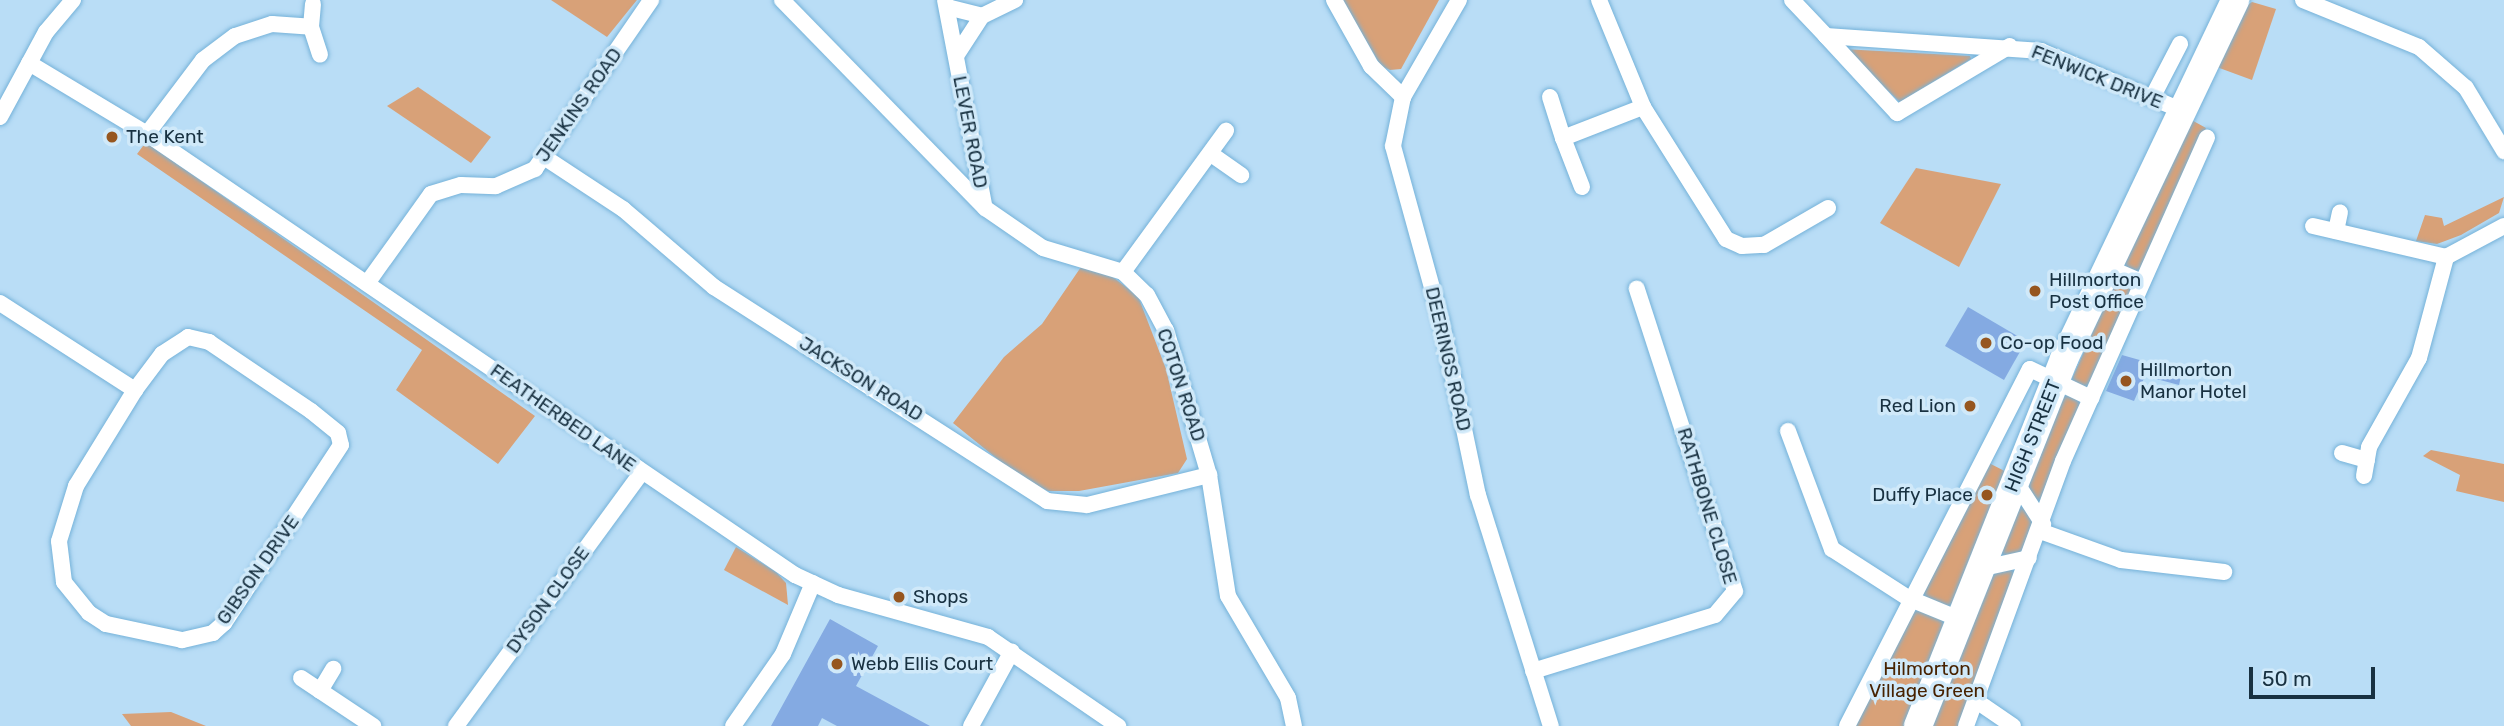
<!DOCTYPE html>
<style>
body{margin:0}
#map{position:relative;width:2504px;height:726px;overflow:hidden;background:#b9ddf6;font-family:Rubik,sans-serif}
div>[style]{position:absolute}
.green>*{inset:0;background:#d8a178}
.building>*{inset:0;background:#84aae2}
.roads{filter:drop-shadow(0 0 2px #75b2d9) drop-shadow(0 0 2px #75b2d9)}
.street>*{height:16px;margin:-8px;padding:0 8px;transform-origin:8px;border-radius:8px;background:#fff}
.highway>*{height:28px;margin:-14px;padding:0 14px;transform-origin:14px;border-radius:14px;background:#fff}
.dots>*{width:19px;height:19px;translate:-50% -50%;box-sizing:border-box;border:4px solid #d0e9f9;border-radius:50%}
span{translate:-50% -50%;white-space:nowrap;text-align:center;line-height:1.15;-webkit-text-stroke:7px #d0e9f9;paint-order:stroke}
.street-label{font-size:19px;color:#183141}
.poi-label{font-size:19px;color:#183141}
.left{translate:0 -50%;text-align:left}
.right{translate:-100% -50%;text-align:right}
.park-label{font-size:19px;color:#472200}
.scale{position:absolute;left:2249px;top:667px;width:126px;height:32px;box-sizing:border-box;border:4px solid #183141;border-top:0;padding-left:9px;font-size:21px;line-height:24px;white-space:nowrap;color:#183141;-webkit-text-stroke:5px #d0e9f9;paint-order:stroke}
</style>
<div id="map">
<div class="green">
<i style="clip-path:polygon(551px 0,637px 0,607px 37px)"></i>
<i style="clip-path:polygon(1342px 0,1439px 0,1401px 69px,1390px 70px,1381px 66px)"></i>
<i style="clip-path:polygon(2252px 2px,2276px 9px,2252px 80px,2214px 66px,2240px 10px)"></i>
<i style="clip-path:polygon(1843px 49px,1970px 56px,1971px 59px,1900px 102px)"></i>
<i style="clip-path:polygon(418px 87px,491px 137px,471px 163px,387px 106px)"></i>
<i style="clip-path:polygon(2188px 118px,2206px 128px,2109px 345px,1959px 726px,1855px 726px,1985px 461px,2026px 482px)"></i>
<i style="clip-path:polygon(146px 142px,535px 416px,498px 464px,396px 390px,422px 350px,137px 154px)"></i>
<i style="clip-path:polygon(1916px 168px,2001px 184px,1959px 267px,1880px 223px)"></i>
<i style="clip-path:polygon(2504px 197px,2499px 213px,2461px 235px,2437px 244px,2416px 241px,2425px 215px,2442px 218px,2444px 226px)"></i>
<i style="clip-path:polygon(1098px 266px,1138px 296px,1166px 369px,1187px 459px,1178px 473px,1079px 491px,1048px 491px,1022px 479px,953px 423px,1004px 357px,1042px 324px,1081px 267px)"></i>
<i style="clip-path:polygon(2431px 450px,2504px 464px,2504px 502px,2456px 491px,2460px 475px,2423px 456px)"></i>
<i style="clip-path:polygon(736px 547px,776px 572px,786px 583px,788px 605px,724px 570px)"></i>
<i style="clip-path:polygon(171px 712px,206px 726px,131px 726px,122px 714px)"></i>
</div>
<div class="building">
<i style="clip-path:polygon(1968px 307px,2026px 341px,2004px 380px,1945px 346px)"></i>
<i style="clip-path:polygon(2122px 355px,2182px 372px,2179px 385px,2145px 376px,2134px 401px,2106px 391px)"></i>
<i style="clip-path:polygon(830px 619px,878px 646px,856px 686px,930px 726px,837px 726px,822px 718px,818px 726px,771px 726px)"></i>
</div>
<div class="roads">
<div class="street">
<i style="left:782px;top:0;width:291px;rotate:45.7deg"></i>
<i style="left:985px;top:208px;width:70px;rotate:34.6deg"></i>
<i style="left:1043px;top:248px;width:84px;rotate:16.7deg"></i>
<i style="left:1123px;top:272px;width:33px;rotate:44deg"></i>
<i style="left:1147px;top:295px;width:40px;rotate:62deg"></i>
<i style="left:1166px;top:330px;width:151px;rotate:73.5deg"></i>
<i style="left:1209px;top:475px;width:122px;rotate:81.1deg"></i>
<i style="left:1228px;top:596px;width:118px;rotate:59.5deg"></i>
<i style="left:1288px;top:698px;width:29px;rotate:78deg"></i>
<i style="left:945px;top:0;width:209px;rotate:79.2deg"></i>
<i style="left:1334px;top:0;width:76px;rotate:60.7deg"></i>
<i style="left:1371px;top:66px;width:45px;rotate:44.1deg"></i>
<i style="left:1459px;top:0;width:112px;rotate:120deg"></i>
<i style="left:1403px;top:97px;width:50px;rotate:101.5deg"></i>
<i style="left:1393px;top:146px;width:180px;rotate:74.6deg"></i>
<i style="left:1441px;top:320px;width:179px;rotate:78.1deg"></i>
<i style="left:1478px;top:495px;width:242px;rotate:72.5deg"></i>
<i style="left:1599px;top:0;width:116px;rotate:67.6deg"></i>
<i style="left:1643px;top:107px;width:156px;rotate:57.8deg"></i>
<i style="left:1726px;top:239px;width:17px;rotate:24deg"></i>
<i style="left:1742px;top:246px;width:22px;rotate:-3deg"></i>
<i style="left:1764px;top:245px;width:74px;rotate:-30deg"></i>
<i style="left:1792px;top:0;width:50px;rotate:46.6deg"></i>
<i style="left:1826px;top:36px;width:216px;rotate:4deg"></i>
<i style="left:2041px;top:51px;width:154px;rotate:22.9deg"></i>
<i style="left:2303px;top:0;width:125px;rotate:22.1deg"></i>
<i style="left:2419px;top:47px;width:62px;rotate:41.1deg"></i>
<i style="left:2466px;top:88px;width:74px;rotate:58.9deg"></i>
<i style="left:313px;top:4px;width:23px;rotate:95deg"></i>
<i style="left:311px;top:27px;width:29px;rotate:72deg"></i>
<i style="left:947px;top:7px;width:36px;rotate:14deg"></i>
<i style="left:982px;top:16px;width:37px;rotate:-26deg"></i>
<i style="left:1826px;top:36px;width:105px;rotate:47.3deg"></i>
<i style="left:1897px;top:113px;width:131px;rotate:-30.7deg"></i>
<i style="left:956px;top:56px;width:48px;rotate:-57deg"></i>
<i style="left:29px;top:63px;width:138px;rotate:31deg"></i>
<i style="left:147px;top:134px;width:784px;rotate:34.24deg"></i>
<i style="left:795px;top:575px;width:47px;rotate:24.9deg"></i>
<i style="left:838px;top:595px;width:156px;rotate:15.6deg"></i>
<i style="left:988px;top:637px;width:158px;rotate:34.4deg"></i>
<i style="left:1550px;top:97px;width:43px;rotate:72.4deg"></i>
<i style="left:2152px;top:98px;width:61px;rotate:-62.6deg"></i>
<i style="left:0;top:117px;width:97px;rotate:-61.6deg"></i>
<i style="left:46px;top:32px;width:42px;rotate:-49.8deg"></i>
<i style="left:147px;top:134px;width:93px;rotate:-52.9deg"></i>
<i style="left:203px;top:60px;width:40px;rotate:-37deg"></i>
<i style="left:235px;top:36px;width:39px;rotate:-18deg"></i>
<i style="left:272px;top:24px;width:39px;rotate:4deg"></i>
<i style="left:1211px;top:154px;width:37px;rotate:35deg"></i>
<i style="left:544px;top:157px;width:95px;rotate:33.4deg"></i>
<i style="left:623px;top:209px;width:120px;rotate:40.6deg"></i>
<i style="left:714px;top:287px;width:396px;rotate:32.7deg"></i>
<i style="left:1047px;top:501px;width:40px;rotate:5.7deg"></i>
<i style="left:1087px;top:505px;width:126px;rotate:-13.8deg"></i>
<i style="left:1582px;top:187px;width:53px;rotate:-111.2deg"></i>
<i style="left:1563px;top:138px;width:86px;rotate:-21.2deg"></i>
<i style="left:2313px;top:226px;width:137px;rotate:13.1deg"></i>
<i style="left:2336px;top:231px;width:19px;rotate:-78deg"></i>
<i style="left:2105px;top:266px;width:40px;rotate:23.4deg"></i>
<i style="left:1123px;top:272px;width:175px;rotate:-53.9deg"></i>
<i style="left:368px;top:282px;width:108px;rotate:-54.4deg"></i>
<i style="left:431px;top:194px;width:31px;rotate:-17deg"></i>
<i style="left:461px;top:185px;width:35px;rotate:2deg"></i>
<i style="left:496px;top:186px;width:43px;rotate:-23.6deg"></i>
<i style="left:535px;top:169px;width:205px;rotate:-55.5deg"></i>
<i style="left:0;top:303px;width:161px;rotate:32.8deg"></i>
<i style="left:188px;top:337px;width:22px;rotate:13deg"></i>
<i style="left:209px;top:342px;width:123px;rotate:34.1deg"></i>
<i style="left:311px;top:411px;width:35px;rotate:39deg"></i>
<i style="left:338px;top:433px;width:12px;rotate:76deg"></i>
<i style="left:341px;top:445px;width:213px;rotate:123.3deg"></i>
<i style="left:224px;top:623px;width:15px;rotate:138deg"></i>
<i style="left:213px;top:633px;width:32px;rotate:167deg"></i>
<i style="left:182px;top:640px;width:78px;rotate:-168.1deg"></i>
<i style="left:106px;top:624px;width:20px;rotate:-147deg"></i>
<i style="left:89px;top:613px;width:40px;rotate:-129deg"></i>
<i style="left:64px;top:582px;width:41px;rotate:-97deg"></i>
<i style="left:59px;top:541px;width:58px;rotate:-72.8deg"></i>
<i style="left:76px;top:486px;width:113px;rotate:-58.4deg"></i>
<i style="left:135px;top:390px;width:45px;rotate:-53.1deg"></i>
<i style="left:162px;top:354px;width:31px;rotate:-33deg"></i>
<i style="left:1788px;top:431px;width:126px;rotate:69.6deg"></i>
<i style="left:1832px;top:549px;width:90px;rotate:32.8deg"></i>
<i style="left:1908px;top:598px;width:55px;rotate:22.4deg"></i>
<i style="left:2342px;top:453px;width:26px;rotate:16deg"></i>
<i style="left:2364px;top:476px;width:29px;rotate:-80deg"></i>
<i style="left:2369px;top:447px;width:102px;rotate:-60.7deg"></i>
<i style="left:2419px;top:358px;width:105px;rotate:-75deg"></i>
<i style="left:2446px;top:257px;width:66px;rotate:-28.1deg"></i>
<i style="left:2014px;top:479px;width:54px;rotate:57.2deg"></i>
<i style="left:2040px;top:531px;width:86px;rotate:19.7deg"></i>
<i style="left:2121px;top:560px;width:104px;rotate:6.6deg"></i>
<i style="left:1979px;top:569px;width:51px;rotate:-12.4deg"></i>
<i style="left:1533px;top:671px;width:190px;rotate:-17.1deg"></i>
<i style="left:1715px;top:615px;width:31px;rotate:-50deg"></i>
<i style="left:1735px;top:591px;width:318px;rotate:-108deg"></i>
<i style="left:301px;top:678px;width:87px;rotate:33.7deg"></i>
<i style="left:320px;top:691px;width:26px;rotate:-59deg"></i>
<i style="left:1975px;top:700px;width:46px;rotate:34.4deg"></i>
<i style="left:456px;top:726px;width:313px;rotate:-53.8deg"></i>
<i style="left:733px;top:726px;width:88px;rotate:-55.2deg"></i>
<i style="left:783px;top:654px;width:77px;rotate:-67.1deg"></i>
<i style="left:971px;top:726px;width:85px;rotate:-61.3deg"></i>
<i style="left:1847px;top:726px;width:401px;rotate:-62.9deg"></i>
<i style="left:2030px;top:369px;width:68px;rotate:25.4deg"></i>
<i style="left:1966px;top:726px;width:282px;rotate:-69.9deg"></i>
<i style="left:2063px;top:461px;width:354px;rotate:-66deg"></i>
</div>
<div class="highway">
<i style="left:1918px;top:726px;width:395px;rotate:-68.3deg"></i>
<i style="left:2064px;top:359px;width:398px;rotate:-64.5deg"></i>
</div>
</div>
<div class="dots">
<i style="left:112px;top:137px;background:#96561f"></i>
<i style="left:2035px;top:291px;background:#96561f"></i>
<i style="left:1986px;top:343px;background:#96561f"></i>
<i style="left:2126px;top:381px;background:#96561f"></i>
<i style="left:1970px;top:406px;background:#96561f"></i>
<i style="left:1987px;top:495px;background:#96561f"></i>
<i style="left:899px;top:597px;background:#96561f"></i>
<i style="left:837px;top:664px;background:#96561f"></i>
</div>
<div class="street-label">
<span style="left:2097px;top:77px;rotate:22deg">FENWICK DRIVE</span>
<span style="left:579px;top:105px;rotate:-55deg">JENKINS ROAD</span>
<span style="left:970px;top:132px;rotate:79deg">LEVER ROAD</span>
<span style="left:1448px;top:359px;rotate:77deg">DEERINGS ROAD</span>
<span style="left:861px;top:379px;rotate:32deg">JACKSON ROAD</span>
<span style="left:1181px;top:385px;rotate:72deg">COTON ROAD</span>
<span style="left:563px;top:418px;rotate:35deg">FEATHERBED LANE</span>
<span style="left:2033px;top:436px;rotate:-68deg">HIGH STREET</span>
<span style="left:1707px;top:506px;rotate:73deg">RATHBONE CLOSE</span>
<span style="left:258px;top:570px;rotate:-55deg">GIBSON DRIVE</span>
<span style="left:548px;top:600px;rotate:-54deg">DYSON CLOSE</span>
</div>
<div class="poi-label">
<span class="left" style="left:126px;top:137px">The Kent</span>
<span class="left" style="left:2049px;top:291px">Hillmorton<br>Post Office</span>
<span class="left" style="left:2000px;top:343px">Co-op Food</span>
<span class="left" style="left:2140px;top:381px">Hillmorton<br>Manor Hotel</span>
<span class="right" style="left:1956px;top:406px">Red Lion</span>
<span class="right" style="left:1973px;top:495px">Duffy Place</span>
<span class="left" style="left:913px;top:597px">Shops</span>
<span class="left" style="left:851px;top:664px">Webb Ellis Court</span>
</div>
<div class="park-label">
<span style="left:1927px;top:680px">Hilmorton<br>Village Green</span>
</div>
<div class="scale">50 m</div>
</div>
